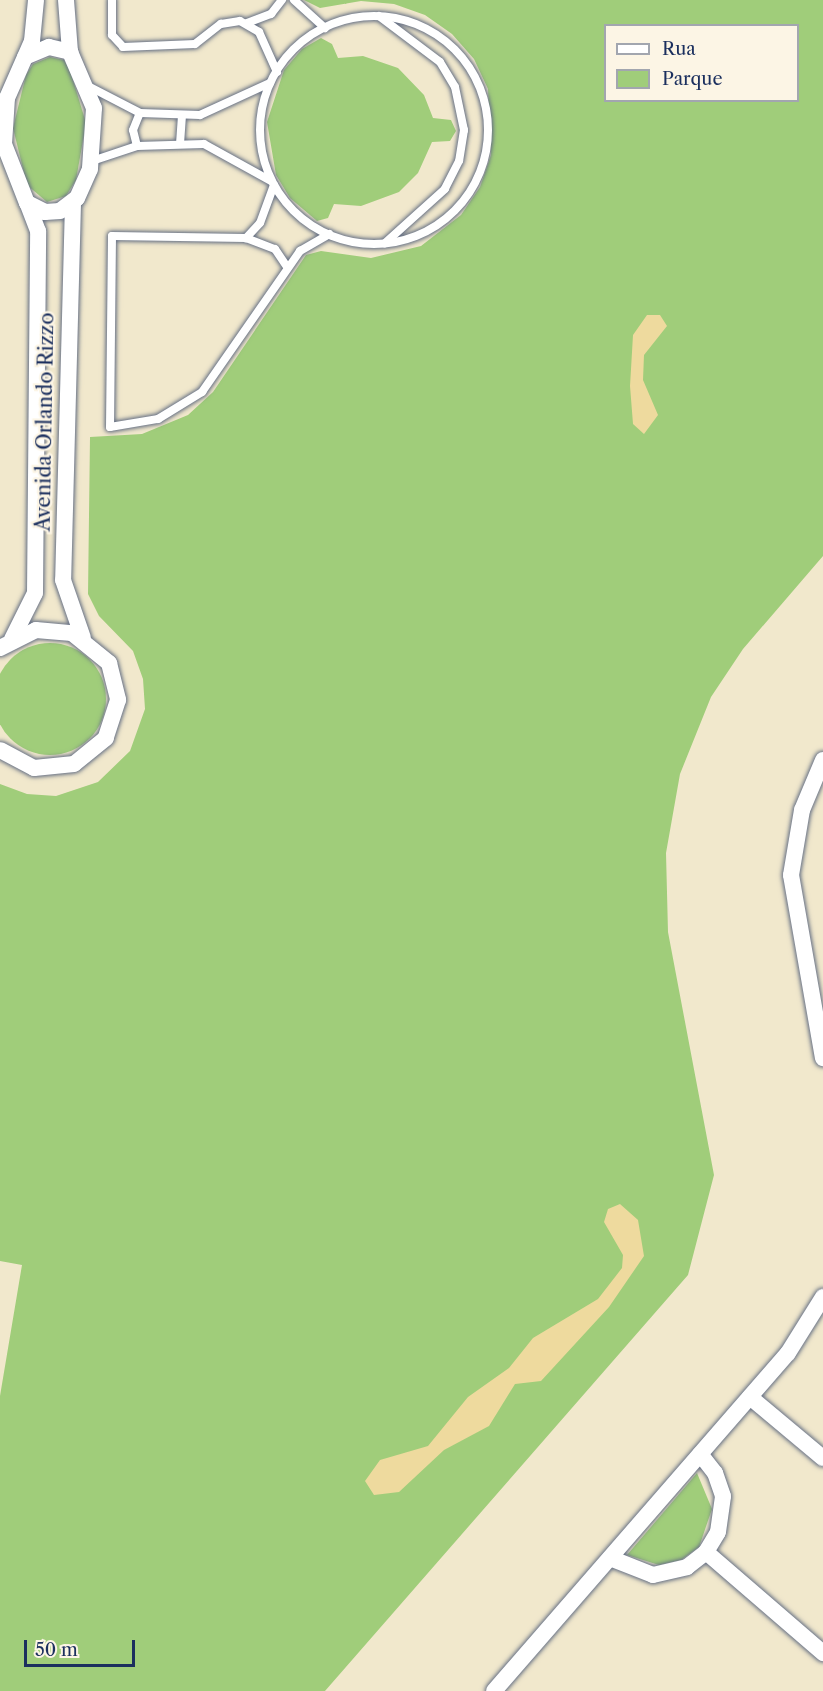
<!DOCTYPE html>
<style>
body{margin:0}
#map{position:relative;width:823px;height:1691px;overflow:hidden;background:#f1e8cc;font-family:"Libre Caslon Text",serif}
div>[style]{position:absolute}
.green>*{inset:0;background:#a0cd7a}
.round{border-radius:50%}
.sand>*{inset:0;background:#eeda9e}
.roads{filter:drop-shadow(0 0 2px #667084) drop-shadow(0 0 2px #667084)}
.service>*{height:8px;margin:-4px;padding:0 4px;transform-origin:4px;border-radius:4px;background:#fff}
.service>.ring{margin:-4px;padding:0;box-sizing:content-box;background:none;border:8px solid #fff;border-radius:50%}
.minor>*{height:16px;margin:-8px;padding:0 8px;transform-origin:8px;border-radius:8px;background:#fff}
span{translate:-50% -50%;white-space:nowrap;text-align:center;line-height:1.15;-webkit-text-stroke:4.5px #fcf5e5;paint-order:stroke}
.street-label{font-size:20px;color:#1b2f5e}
.legend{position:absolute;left:604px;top:24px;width:195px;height:78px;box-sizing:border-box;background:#fcf5e5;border:2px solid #a2a6af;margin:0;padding:8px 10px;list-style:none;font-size:18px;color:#1b2f5e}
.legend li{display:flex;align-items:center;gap:12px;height:30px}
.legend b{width:30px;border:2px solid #a2a6af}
.scale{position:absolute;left:24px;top:1640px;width:111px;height:27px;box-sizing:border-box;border:3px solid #1b2f5e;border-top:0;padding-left:8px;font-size:18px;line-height:21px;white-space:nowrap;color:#1b2f5e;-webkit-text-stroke:4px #fcf5e5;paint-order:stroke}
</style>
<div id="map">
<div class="green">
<i style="clip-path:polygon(evenodd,304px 0,823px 0,823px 556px,743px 649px,711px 697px,680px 774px,666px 853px,668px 932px,714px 1175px,688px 1275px,325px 1691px,0 1691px,0 1396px,22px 1265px,0 1261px,0 784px,27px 794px,56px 796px,98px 782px,130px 751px,145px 709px,143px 679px,133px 651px,99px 616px,88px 594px,90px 437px,142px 434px,188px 415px,213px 392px,306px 255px,321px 251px,371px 258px,421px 246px,461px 215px,480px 187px,491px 155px,488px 89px,474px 59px,452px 34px,425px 15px,394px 4px,361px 1px,320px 8px,304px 0,606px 26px,798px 26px,798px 100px,606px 100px,606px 26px)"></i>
<i style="clip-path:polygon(321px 38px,332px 44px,338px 58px,363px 56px,398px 68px,424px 95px,433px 118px,451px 120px,456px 131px,450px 141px,432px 142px,418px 173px,399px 192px,361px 206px,334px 204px,328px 218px,317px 221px,290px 198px,276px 175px,267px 122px,284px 70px,302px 49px)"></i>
<i style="clip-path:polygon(50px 57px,64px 60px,70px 70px,86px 123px,76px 180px,66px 196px,47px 202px,27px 185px,13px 128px,26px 75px,33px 64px)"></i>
<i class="round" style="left:-6px;top:643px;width:112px;height:112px"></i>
<i style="clip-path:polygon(697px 1473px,712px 1509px,699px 1547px,681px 1560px,659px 1565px,627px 1555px)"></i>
</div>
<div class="sand">
<i style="clip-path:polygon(647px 315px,660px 315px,667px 326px,644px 355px,643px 380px,658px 415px,644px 434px,633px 424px,630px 386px,633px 335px)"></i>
<i style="clip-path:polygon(620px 1204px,638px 1220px,644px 1256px,609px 1307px,541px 1381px,515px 1384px,489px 1426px,444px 1450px,399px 1492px,374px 1495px,365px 1481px,380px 1460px,428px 1446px,468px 1397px,509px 1368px,533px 1338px,598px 1299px,622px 1268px,623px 1255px,604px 1222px,608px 1209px)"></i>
</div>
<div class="roads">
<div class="service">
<i style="left:112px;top:0;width:35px;rotate:90deg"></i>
<i style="left:112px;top:35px;width:16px;rotate:47deg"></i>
<i style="left:123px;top:47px;width:72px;rotate:-2.4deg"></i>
<i style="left:195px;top:44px;width:33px;rotate:-38deg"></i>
<i style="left:221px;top:24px;width:19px;rotate:-9deg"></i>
<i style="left:240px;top:21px;width:22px;rotate:30deg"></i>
<i style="left:259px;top:32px;width:44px;rotate:65.8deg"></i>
<i style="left:294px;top:0;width:42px;rotate:42.1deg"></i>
<i style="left:379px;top:16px;width:76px;rotate:37deg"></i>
<i style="left:440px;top:62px;width:29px;rotate:59deg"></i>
<i style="left:455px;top:87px;width:44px;rotate:78.2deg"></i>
<i style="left:464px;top:130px;width:31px;rotate:99deg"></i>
<i style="left:459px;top:161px;width:31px;rotate:117deg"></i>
<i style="left:445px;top:189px;width:81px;rotate:138deg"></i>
<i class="ring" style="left:260px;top:16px;width:220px;height:220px"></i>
<i style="left:247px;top:23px;width:26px;rotate:-21deg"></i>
<i style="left:271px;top:14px;width:18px;rotate:-52deg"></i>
<i style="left:88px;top:86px;width:59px;rotate:27.4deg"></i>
<i style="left:140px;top:113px;width:60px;rotate:1.9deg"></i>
<i style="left:200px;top:115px;width:77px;rotate:-24.6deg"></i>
<i style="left:180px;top:144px;width:29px;rotate:-86deg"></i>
<i style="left:137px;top:146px;width:16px;rotate:-104deg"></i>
<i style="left:133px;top:130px;width:18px;rotate:-68deg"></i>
<i style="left:92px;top:161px;width:47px;rotate:-18.4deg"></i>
<i style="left:137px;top:146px;width:67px;rotate:-1.7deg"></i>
<i style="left:204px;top:144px;width:77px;rotate:28.9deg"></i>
<i style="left:274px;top:185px;width:40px;rotate:110.2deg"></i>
<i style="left:260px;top:223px;width:21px;rotate:133deg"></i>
<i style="left:246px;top:238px;width:134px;rotate:-179.1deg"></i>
<i style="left:112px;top:236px;width:191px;rotate:90.6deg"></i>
<i style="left:110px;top:427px;width:49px;rotate:-9.5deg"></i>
<i style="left:158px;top:419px;width:52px;rotate:-31.5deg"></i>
<i style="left:202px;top:392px;width:172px;rotate:-55.2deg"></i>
<i style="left:300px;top:251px;width:34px;rotate:-30deg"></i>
<i style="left:246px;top:238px;width:31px;rotate:21deg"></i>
<i style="left:275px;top:249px;width:22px;rotate:56deg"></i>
</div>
<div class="minor">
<i style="left:66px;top:0;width:52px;rotate:85.6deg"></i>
<i style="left:25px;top:57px;width:26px;rotate:-23deg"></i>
<i style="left:49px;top:47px;width:22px;rotate:13deg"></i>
<i style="left:70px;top:52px;width:61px;rotate:66.8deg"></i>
<i style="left:94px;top:108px;width:61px;rotate:93.8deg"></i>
<i style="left:90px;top:169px;width:32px;rotate:114deg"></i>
<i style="left:77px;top:198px;width:21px;rotate:143deg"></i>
<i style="left:60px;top:211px;width:15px;rotate:176deg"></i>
<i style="left:45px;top:212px;width:20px;rotate:-153deg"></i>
<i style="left:27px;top:203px;width:63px;rotate:-111.3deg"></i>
<i style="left:4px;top:144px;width:46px;rotate:-86.3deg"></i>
<i style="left:7px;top:98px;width:62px;rotate:-66.3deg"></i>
<i style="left:32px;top:41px;width:41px;rotate:-84.4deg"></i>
<i style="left:73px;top:203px;width:377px;rotate:91.5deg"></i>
<i style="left:63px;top:580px;width:61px;rotate:71deg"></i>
<i style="left:12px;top:639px;width:51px;rotate:-63.4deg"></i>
<i style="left:35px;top:593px;width:362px;rotate:-89.5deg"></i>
<i style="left:38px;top:231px;width:30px;rotate:-111deg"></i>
<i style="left:0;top:648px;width:40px;rotate:-26.6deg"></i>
<i style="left:36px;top:630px;width:36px;rotate:5deg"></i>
<i style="left:72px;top:633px;width:48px;rotate:39deg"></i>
<i style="left:109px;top:663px;width:38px;rotate:76deg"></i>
<i style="left:118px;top:700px;width:40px;rotate:108deg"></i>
<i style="left:106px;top:738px;width:41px;rotate:140.9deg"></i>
<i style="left:74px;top:764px;width:40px;rotate:174.3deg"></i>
<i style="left:34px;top:768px;width:38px;rotate:-152deg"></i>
<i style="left:823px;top:760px;width:54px;rotate:112.8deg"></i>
<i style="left:802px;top:810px;width:66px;rotate:99.6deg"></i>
<i style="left:791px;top:875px;width:186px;rotate:80.1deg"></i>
<i style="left:750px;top:1397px;width:95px;rotate:39.9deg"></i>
<i style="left:706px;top:1552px;width:155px;rotate:40.8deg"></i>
<i style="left:610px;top:1558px;width:46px;rotate:21.6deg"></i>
<i style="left:653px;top:1575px;width:35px;rotate:-13deg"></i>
<i style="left:687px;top:1567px;width:24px;rotate:-38deg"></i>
<i style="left:706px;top:1552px;width:23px;rotate:-59deg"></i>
<i style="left:718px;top:1532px;width:36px;rotate:-82deg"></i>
<i style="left:723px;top:1496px;width:24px;rotate:-109deg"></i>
<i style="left:715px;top:1473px;width:24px;rotate:-128deg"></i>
<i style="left:494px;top:1691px;width:448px;rotate:-49deg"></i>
<i style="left:788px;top:1353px;width:66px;rotate:-58deg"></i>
</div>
</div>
<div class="street-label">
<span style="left:45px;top:422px;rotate:-89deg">Avenida Orlando Rizzo</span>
</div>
<ul class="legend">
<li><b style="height:8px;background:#fff"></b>Rua</li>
<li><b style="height:16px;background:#a0cd7a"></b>Parque</li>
</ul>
<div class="scale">50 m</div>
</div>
